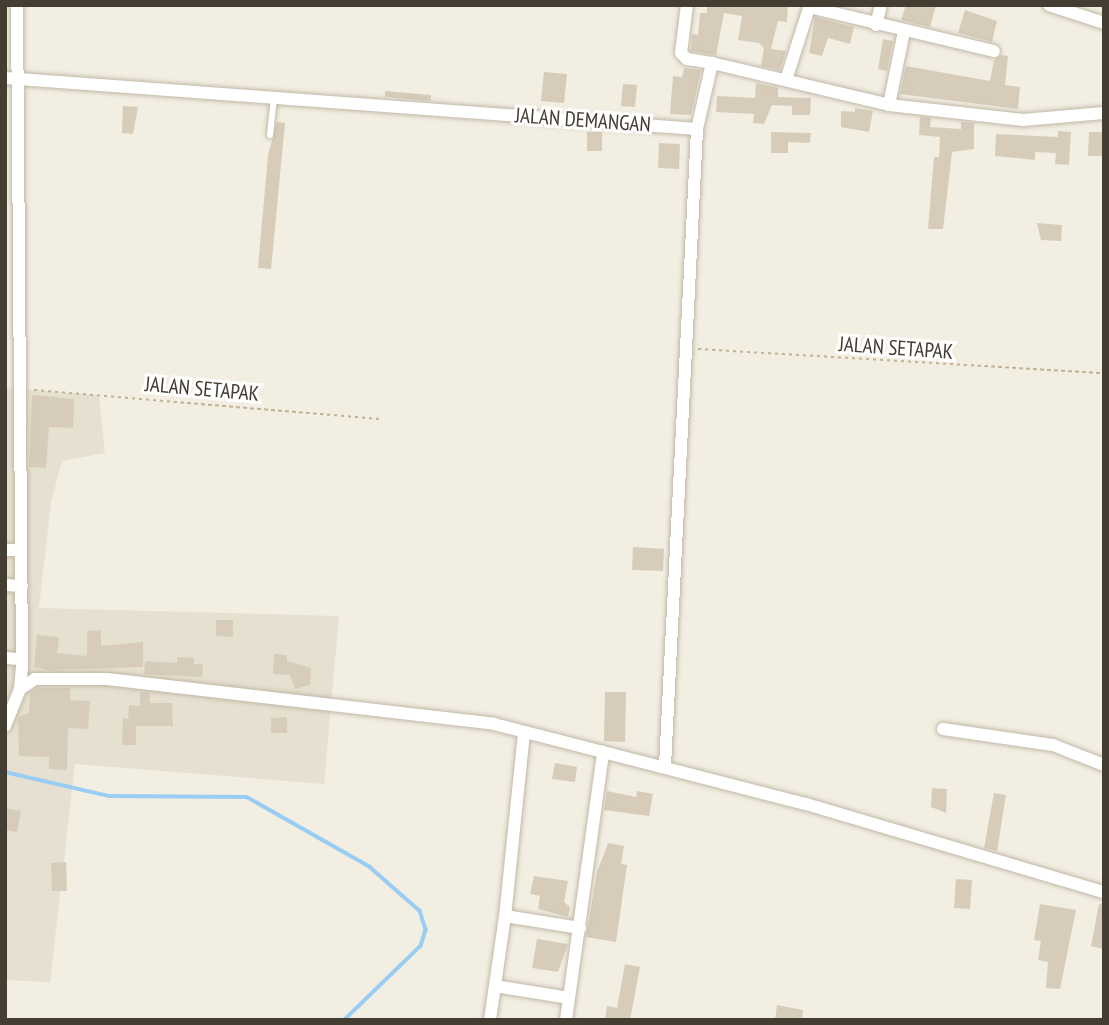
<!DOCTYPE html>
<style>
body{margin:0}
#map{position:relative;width:1109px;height:1025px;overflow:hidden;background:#f2eee2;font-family:"PT Sans Narrow",sans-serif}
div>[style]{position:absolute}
.residential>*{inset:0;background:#e6e0d0}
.stream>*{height:3.5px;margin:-1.75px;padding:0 1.75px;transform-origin:1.75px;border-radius:1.75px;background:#9acdf3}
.building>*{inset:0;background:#d7ccba}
.path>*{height:2px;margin-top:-1px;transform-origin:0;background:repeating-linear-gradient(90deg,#c0b295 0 3.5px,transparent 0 7px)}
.roads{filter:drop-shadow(0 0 2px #c1b8a7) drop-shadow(0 0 2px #c1b8a7)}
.lane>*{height:6px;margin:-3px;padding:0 3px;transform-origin:3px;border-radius:3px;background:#fff}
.street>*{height:12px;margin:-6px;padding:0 6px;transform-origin:6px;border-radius:6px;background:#fff}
span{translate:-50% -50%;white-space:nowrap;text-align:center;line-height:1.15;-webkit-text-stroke:6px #fff;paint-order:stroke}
.street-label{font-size:21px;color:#443d32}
.frame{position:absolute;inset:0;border:7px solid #443d32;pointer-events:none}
</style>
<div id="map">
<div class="residential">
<i style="clip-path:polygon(5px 388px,99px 395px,105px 453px,62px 461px,51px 502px,39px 608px,339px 616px,324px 784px,75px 764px,50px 982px,5px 980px)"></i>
</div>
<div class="stream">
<i style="left:5px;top:772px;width:107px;rotate:13deg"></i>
<i style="left:109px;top:796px;width:138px;rotate:0.4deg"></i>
<i style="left:247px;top:797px;width:142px;rotate:29.6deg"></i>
<i style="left:370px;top:867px;width:67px;rotate:41.3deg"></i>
<i style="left:420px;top:911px;width:20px;rotate:72deg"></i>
<i style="left:426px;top:930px;width:17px;rotate:107deg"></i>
<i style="left:421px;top:946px;width:106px;rotate:135.8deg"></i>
</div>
<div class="building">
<i style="clip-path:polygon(707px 5px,788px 5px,787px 22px,778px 21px,771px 49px,786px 51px,780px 70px,761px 66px,764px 48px,759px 43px,738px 40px,742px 16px,724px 13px,716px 55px,691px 51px,692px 34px,698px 35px,700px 13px,707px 13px)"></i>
<i style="clip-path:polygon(906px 5px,936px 5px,930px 27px,901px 20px)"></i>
<i style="clip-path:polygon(965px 10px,997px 21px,992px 42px,958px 33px)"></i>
<i style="clip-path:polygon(815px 17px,854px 27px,850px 44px,828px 38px,822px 56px,809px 53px)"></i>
<i style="clip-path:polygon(883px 39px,893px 41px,887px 71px,878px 69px)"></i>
<i style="clip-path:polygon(1001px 55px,1008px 56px,1005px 85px,1020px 87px,1018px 109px,900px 94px,906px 66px,990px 81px,994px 60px)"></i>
<i style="clip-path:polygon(684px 68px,701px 70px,691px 115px,670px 114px,673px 76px,682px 77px)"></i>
<i style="clip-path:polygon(544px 72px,567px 74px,564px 103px,541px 101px)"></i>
<i style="clip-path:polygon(756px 83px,778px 88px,778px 97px,811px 98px,810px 115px,792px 115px,792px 106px,772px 105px,764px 124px,753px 123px,754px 114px,716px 112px,717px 96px,755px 98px)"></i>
<i style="clip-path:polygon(623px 84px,637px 85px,635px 107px,621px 106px)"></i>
<i style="clip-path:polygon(385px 91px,431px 95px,431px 101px,385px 97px)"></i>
<i style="clip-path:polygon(123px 106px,138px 107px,133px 134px,122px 133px)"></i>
<i style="clip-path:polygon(855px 108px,873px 111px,869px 132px,841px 127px,841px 111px,855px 112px)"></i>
<i style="clip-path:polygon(920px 117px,931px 118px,930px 127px,961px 129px,961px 122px,974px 123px,974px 149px,952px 152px,943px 229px,928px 229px,934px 157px,939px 157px,940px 137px,919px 135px)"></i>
<i style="clip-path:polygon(277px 122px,285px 123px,271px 269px,258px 268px,268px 155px)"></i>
<i style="clip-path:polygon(1058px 131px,1071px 132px,1069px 165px,1055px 164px,1056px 153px,1035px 152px,1035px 160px,995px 156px,996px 134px,1058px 137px)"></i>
<i style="clip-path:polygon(587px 132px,602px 132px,602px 151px,587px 151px)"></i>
<i style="clip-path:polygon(771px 132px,811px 133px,810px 143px,788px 142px,788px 153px,771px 153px)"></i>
<i style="clip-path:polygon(1089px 132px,1104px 132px,1104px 156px,1088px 156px)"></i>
<i style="clip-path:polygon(659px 143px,680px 144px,679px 169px,658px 168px)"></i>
<i style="clip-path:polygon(1037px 223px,1062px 225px,1061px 241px,1041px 240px)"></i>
<i style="clip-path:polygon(32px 395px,74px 399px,73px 428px,49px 427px,46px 468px,29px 467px)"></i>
<i style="clip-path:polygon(633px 547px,664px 549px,663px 571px,632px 570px)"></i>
<i style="clip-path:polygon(216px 620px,233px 620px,233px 637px,216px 636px)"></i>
<i style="clip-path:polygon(101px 630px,101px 646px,143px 642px,143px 667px,48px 670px,34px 667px,37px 635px,59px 637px,57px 653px,87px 656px,87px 631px)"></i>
<i style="clip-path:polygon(274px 654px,287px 655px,287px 661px,311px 668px,310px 685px,295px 689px,290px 675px,273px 674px)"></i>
<i style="clip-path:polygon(177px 657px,194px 658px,194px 664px,203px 664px,202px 677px,144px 674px,145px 661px,177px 663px)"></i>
<i style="clip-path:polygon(38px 688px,70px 688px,70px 700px,90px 701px,88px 729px,68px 728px,67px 770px,49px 769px,49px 757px,19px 756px,18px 717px,29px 713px,30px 693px)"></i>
<i style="clip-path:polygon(140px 692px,150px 693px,150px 703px,172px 703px,173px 726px,136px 726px,136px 745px,122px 745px,123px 718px,128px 719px,129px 705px,140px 706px)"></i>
<i style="clip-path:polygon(605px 692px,626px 692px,625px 742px,604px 741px)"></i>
<i style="clip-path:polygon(287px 717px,287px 733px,271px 733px,271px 718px)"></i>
<i style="clip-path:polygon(555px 763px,577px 767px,575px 782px,552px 779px)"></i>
<i style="clip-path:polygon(932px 788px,947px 789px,946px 813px,931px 807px)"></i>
<i style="clip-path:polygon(607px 791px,636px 797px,637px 791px,653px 794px,649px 816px,604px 810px)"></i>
<i style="clip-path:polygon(994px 793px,1006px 795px,997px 851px,984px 848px)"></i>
<i style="clip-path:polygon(5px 808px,21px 811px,17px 832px,5px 830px)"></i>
<i style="clip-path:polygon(608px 843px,624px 846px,621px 864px,627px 865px,616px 942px,586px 937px,597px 872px)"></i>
<i style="clip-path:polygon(66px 862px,67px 891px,52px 891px,51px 863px)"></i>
<i style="clip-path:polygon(534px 876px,568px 881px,564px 902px,570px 907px,568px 917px,538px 909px,540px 896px,530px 894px)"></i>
<i style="clip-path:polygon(956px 879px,972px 880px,970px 909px,954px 908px)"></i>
<i style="clip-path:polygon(1040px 904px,1076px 910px,1060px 989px,1046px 988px,1048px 962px,1038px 960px,1041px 941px,1034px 940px)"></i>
<i style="clip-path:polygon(1099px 904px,1104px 905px,1104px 949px,1091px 946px)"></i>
<i style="clip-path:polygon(537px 939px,568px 944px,558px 972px,532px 968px)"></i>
<i style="clip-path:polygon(625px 964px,640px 967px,630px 1020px,605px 1020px,607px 1006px,617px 1008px)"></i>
<i style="clip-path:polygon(777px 1005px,803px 1010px,802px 1020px,775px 1020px)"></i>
</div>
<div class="path">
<i style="left:698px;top:349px;width:407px;rotate:3.4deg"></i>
<i style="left:34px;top:390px;width:350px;rotate:4.8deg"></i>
</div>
<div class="roads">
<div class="lane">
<i style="left:270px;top:135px;width:36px;rotate:-84deg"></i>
</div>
<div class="street">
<i style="left:687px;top:5px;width:48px;rotate:97.1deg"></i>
<i style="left:681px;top:53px;width:8px;rotate:45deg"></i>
<i style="left:687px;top:59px;width:25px;rotate:9deg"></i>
<i style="left:1049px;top:5px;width:58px;rotate:18.1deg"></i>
<i style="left:809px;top:7px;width:190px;rotate:13.4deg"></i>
<i style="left:876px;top:25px;width:21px;rotate:-76deg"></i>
<i style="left:5px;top:78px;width:694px;rotate:4.22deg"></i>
<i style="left:697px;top:129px;width:68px;rotate:-77.2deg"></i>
<i style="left:712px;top:63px;width:182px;rotate:13.3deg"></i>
<i style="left:889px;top:105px;width:135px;rotate:6.4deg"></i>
<i style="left:1023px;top:120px;width:81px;rotate:-4.9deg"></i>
<i style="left:786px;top:80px;width:79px;rotate:-72.3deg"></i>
<i style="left:889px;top:105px;width:76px;rotate:-78.5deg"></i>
<i style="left:5px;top:550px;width:16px"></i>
<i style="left:5px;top:585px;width:17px;rotate:3deg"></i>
<i style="left:5px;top:658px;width:16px;rotate:4deg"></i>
<i style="left:20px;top:689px;width:18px;rotate:-34deg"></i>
<i style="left:35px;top:679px;width:72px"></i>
<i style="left:107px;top:679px;width:390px;rotate:6.6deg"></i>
<i style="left:494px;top:724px;width:322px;rotate:14.4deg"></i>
<i style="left:806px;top:804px;width:311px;rotate:16.5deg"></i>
<i style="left:5px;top:726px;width:40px;rotate:-68deg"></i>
<i style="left:20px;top:689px;width:21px;rotate:-85deg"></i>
<i style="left:22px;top:668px;width:663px;rotate:-90.43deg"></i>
<i style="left:943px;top:729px;width:111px;rotate:8.3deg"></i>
<i style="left:1053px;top:745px;width:55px;rotate:21.4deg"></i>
<i style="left:524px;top:733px;width:184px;rotate:95.9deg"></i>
<i style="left:505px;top:916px;width:76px;rotate:9.1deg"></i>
<i style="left:665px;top:766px;width:638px;rotate:-87.12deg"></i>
<i style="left:495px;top:986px;width:75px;rotate:9.2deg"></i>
<i style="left:490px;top:1020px;width:105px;rotate:-81.8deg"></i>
<i style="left:566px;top:1020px;width:271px;rotate:-82.1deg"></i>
</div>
</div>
<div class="street-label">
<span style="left:583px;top:120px;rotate:4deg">JALAN DEMANGAN</span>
<span style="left:896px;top:348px;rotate:4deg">JALAN SETAPAK</span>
<span style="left:202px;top:389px;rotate:5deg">JALAN SETAPAK</span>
</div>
<div class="frame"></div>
</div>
